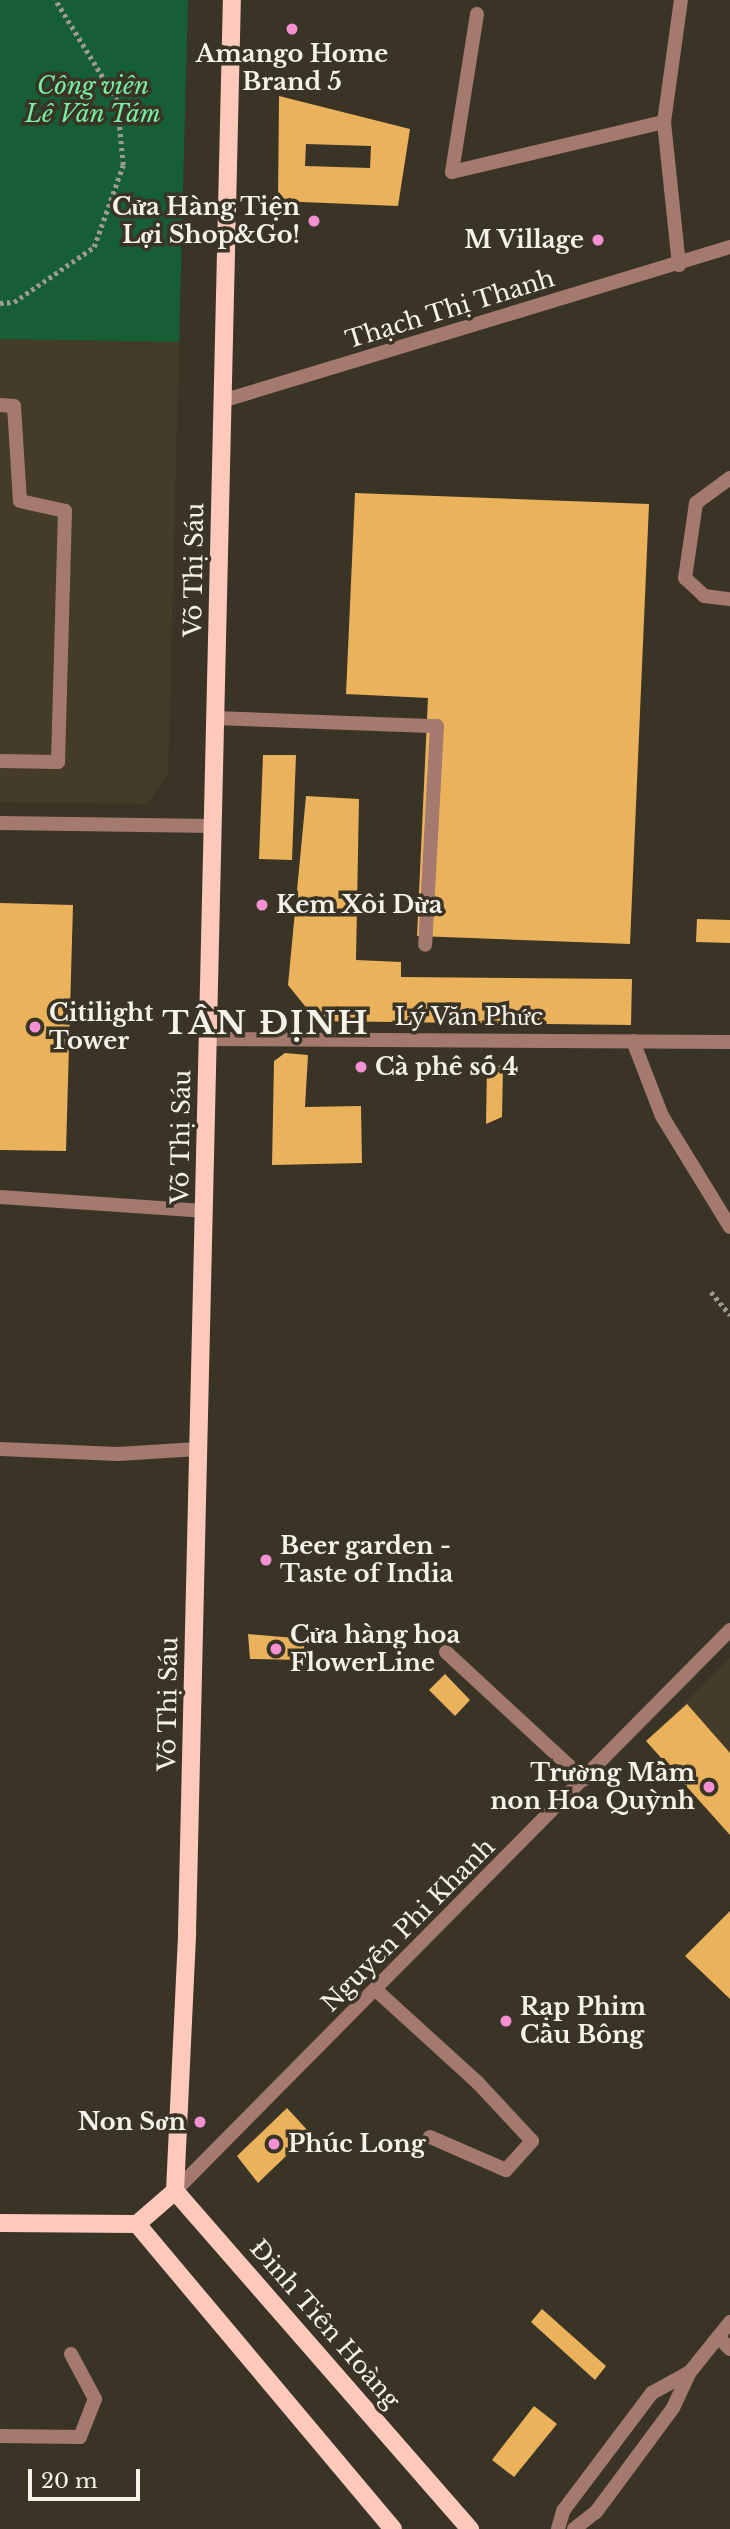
<!DOCTYPE html>
<meta charset="utf-8">
<style>
body{margin:0}
#map{position:relative;width:730px;height:2529px;overflow:hidden;background:#3a3427;font-family:"Libre Baskerville",serif}
div>[style]{position:absolute}
.built>*{inset:0;background:#443c28}
.green>*{inset:0;background:#165e36}
.building>*{inset:0;background:#ebb25c}
.path>*{height:4.5px;margin-top:-2.25px;transform-origin:0;background:repeating-linear-gradient(90deg,#9e9a8f 0 3.5px,transparent 0 7px)}
.service>*{height:14px;margin:-7px;padding:0 7px;transform-origin:7px;border-radius:7px;background:#a47a6e}
.minor>*{height:14px;margin:-7px;padding:0 7px;transform-origin:7px;border-radius:7px;background:#a47a6e}
.tertiary>*{height:14px;margin:-7px;padding:0 7px;transform-origin:7px;border-radius:7px;background:#a47a6e}
.primary>*{height:18px;margin:-9px;padding:0 9px;transform-origin:9px;border-radius:9px;background:#fdc9ba}
.dots>*{width:19px;height:19px;translate:-50% -50%;box-sizing:border-box;border:4px solid #3a3427;border-radius:50%}
span{translate:-50% -50%;white-space:nowrap;text-align:center;line-height:1.15;-webkit-text-stroke:7px #3a3427;paint-order:stroke}
.poi-label{font-size:24px;color:#f5f2e9;font-weight:700}
.right{translate:-100% -50%;text-align:right}
.left{translate:0 -50%;text-align:left}
.park-label{font-size:24px;color:#76efa3;font-style:italic}
.street-label{font-size:24px;color:#f5f2e9}
.district-label{font-size:32px;color:#f5f2e9;font-weight:700;letter-spacing:2px}
.scale{position:absolute;left:28px;top:2469px;width:112px;height:32px;box-sizing:border-box;border:4px solid #f5f2e9;border-top:0;padding-left:9px;font-size:21px;line-height:24px;white-space:nowrap;color:#f5f2e9;-webkit-text-stroke:5px #3a3427;paint-order:stroke}
</style>
<div id="map">
<div class="built">
<i style="clip-path:polygon(0 339px,179px 342px,168px 774px,147px 804px,0 802px)"></i>
<i style="clip-path:polygon(730px 1658px,730px 1834px,729px 1835px,646px 1741px)"></i>
</div>
<div class="green">
<i style="clip-path:polygon(0 0,188px 0,179px 342px,0 339px)"></i>
</div>
<div class="building">
<i style="clip-path:polygon(evenodd,279px 96px,410px 129px,398px 206px,278px 201px,279px 96px,306px 144px,371px 146px,370px 168px,305px 166px,306px 144px)"></i>
<i style="clip-path:polygon(355px 493px,649px 504px,630px 944px,417px 936px,428px 698px,346px 694px)"></i>
<i style="clip-path:polygon(263px 755px,296px 755px,292px 860px,259px 859px)"></i>
<i style="clip-path:polygon(306px 796px,359px 799px,356px 960px,401px 962px,401px 977px,632px 979px,631px 1025px,317px 1021px,288px 985px)"></i>
<i style="clip-path:polygon(0 903px,73px 905px,66px 1151px,0 1150px)"></i>
<i style="clip-path:polygon(697px 919px,730px 920px,730px 943px,696px 942px)"></i>
<i style="clip-path:polygon(285px 1053px,308px 1055px,305px 1107px,361px 1106px,362px 1163px,272px 1165px,274px 1061px)"></i>
<i style="clip-path:polygon(487px 1065px,503px 1066px,502px 1117px,486px 1124px)"></i>
<i style="clip-path:polygon(248px 1634px,306px 1639px,301px 1660px,250px 1659px)"></i>
<i style="clip-path:polygon(445px 1674px,470px 1700px,455px 1716px,429px 1690px)"></i>
<i style="clip-path:polygon(687px 1704px,730px 1753px,730px 1835px,646px 1741px)"></i>
<i style="clip-path:polygon(730px 1911px,730px 1999px,685px 1956px)"></i>
<i style="clip-path:polygon(287px 2108px,310px 2133px,258px 2183px,237px 2156px)"></i>
<i style="clip-path:polygon(542px 2309px,606px 2366px,595px 2380px,531px 2322px)"></i>
<i style="clip-path:polygon(534px 2406px,557px 2424px,514px 2477px,492px 2460px)"></i>
</div>
<div class="path">
<i style="left:0;top:303px;width:14px;rotate:-4deg"></i>
<i style="left:14px;top:302px;width:97px;rotate:-34.5deg"></i>
<i style="left:94px;top:247px;width:87px;rotate:-70.5deg"></i>
<i style="left:123px;top:165px;width:64px;rotate:-95.4deg"></i>
<i style="left:117px;top:101px;width:119px;rotate:-121.5deg"></i>
<i style="left:711px;top:1292px;width:30px;rotate:50deg"></i>
</div>
<div class="service">
<i style="left:477px;top:14px;width:160px;rotate:99deg"></i>
<i style="left:452px;top:172px;width:218px;rotate:-13.3deg"></i>
<i style="left:679px;top:265px;width:144px;rotate:-96deg"></i>
<i style="left:664px;top:122px;width:123px;rotate:-82.1deg"></i>
<i style="left:0;top:405px;width:14px;rotate:4deg"></i>
<i style="left:14px;top:406px;width:95px;rotate:86.4deg"></i>
<i style="left:20px;top:501px;width:46px;rotate:12.5deg"></i>
<i style="left:65px;top:511px;width:251px;rotate:91.6deg"></i>
<i style="left:58px;top:762px;width:58px;rotate:-179deg"></i>
<i style="left:215px;top:718px;width:222px;rotate:2.1deg"></i>
<i style="left:437px;top:726px;width:219px;rotate:93.1deg"></i>
<i style="left:0;top:1197px;width:204px;rotate:3.9deg"></i>
<i style="left:446px;top:1652px;width:188px;rotate:42.8deg"></i>
<i style="left:377px;top:1991px;width:137px;rotate:42.3deg"></i>
<i style="left:478px;top:2083px;width:79px;rotate:47deg"></i>
<i style="left:532px;top:2141px;width:39px;rotate:132deg"></i>
<i style="left:506px;top:2170px;width:83px;rotate:-156.5deg"></i>
<i style="left:718px;top:2337px;width:17px;rotate:45deg"></i>
<i style="left:0;top:2436px;width:80px;rotate:0.7deg"></i>
<i style="left:80px;top:2437px;width:41px;rotate:-68.5deg"></i>
<i style="left:95px;top:2399px;width:51px;rotate:-118.1deg"></i>
</div>
<div class="minor">
<i style="left:222px;top:401px;width:531px;rotate:-16.86deg"></i>
<i style="left:730px;top:478px;width:42px;rotate:143.7deg"></i>
<i style="left:696px;top:503px;width:76px;rotate:98.3deg"></i>
<i style="left:685px;top:578px;width:26px;rotate:43deg"></i>
<i style="left:704px;top:596px;width:26px;rotate:7deg"></i>
<i style="left:0;top:823px;width:213px;rotate:0.8deg"></i>
<i style="left:208px;top:1039px;width:522px;rotate:0.33deg"></i>
<i style="left:633px;top:1041px;width:80px;rotate:68.9deg"></i>
<i style="left:662px;top:1116px;width:130px;rotate:58.5deg"></i>
<i style="left:0;top:1449px;width:118px;rotate:2.4deg"></i>
<i style="left:118px;top:1454px;width:80px;rotate:-3.6deg"></i>
<i style="left:175px;top:2191px;width:789px;rotate:-45.31deg"></i>
</div>
<div class="tertiary">
<i style="left:558px;top:2529px;width:19px;rotate:-74deg"></i>
<i style="left:563px;top:2511px;width:148px;rotate:-53deg"></i>
<i style="left:652px;top:2393px;width:43px;rotate:-28.9deg"></i>
<i style="left:574px;top:2529px;width:28px;rotate:-38deg"></i>
<i style="left:596px;top:2512px;width:129px;rotate:-53.5deg"></i>
<i style="left:673px;top:2408px;width:40px;rotate:-65deg"></i>
<i style="left:690px;top:2372px;width:64px;rotate:-51.3deg"></i>
</div>
<div class="primary">
<i style="left:175px;top:2191px;width:259px;rotate:-87.3deg"></i>
<i style="left:187px;top:1932px;width:1933px;rotate:-88.67deg"></i>
<i style="left:175px;top:2191px;width:449px;rotate:48.9deg"></i>
<i style="left:0;top:2223px;width:137px;rotate:0.4deg"></i>
<i style="left:137px;top:2224px;width:50px;rotate:-41deg"></i>
<i style="left:137px;top:2224px;width:398px;rotate:50deg"></i>
</div>
<div class="dots">
<i style="left:292px;top:29px;background:#f591d3"></i>
<i style="left:314px;top:221px;background:#f591d3"></i>
<i style="left:598px;top:240px;background:#f591d3"></i>
<i style="left:262px;top:905px;background:#f591d3"></i>
<i style="left:35px;top:1027px;background:#f591d3"></i>
<i style="left:361px;top:1067px;background:#f591d3"></i>
<i style="left:266px;top:1560px;background:#f591d3"></i>
<i style="left:276px;top:1649px;background:#f591d3"></i>
<i style="left:709px;top:1787px;background:#f591d3"></i>
<i style="left:506px;top:2021px;background:#f591d3"></i>
<i style="left:200px;top:2122px;background:#f591d3"></i>
<i style="left:274px;top:2144px;background:#f591d3"></i>
</div>
<div class="poi-label">
<span style="left:292px;top:68px">Amango Home<br>Brand 5</span>
<span class="right" style="left:300px;top:221px">Cửa Hàng Tiện<br>Lợi Shop&amp;Go!</span>
<span class="right" style="left:584px;top:240px">M Village</span>
<span class="left" style="left:276px;top:905px">Kem Xôi Dừa</span>
<span class="left" style="left:49px;top:1027px">Citilight<br>Tower</span>
<span class="left" style="left:375px;top:1067px">Cà phê số 4</span>
<span class="left" style="left:280px;top:1560px">Beer garden -<br>Taste of India</span>
<span class="left" style="left:290px;top:1649px">Cửa hàng hoa<br>FlowerLine</span>
<span class="right" style="left:695px;top:1787px">Trường Mầm<br>non Hoa Quỳnh</span>
<span class="left" style="left:520px;top:2021px">Rạp Phim<br>Cầu Bông</span>
<span class="right" style="left:186px;top:2122px">Non Sơn</span>
<span class="left" style="left:288px;top:2144px">Phúc Long</span>
</div>
<div class="park-label">
<span style="left:93px;top:100px">Công viên<br>Lê Văn Tám</span>
</div>
<div class="street-label">
<span style="left:450px;top:309px;rotate:-17deg">Thạch Thị Thanh</span>
<span style="left:194px;top:570px;rotate:-89deg">Võ Thị Sáu</span>
<span style="left:469px;top:1017px">Lý Văn Phức</span>
<span style="left:181px;top:1137px;rotate:-89deg">Võ Thị Sáu</span>
<span style="left:168px;top:1704px;rotate:-89deg">Võ Thị Sáu</span>
<span style="left:408px;top:1925px;rotate:-45deg">Nguyễn Phi Khanh</span>
<span style="left:325px;top:2324px;rotate:49deg">Đinh Tiên Hoàng</span>
</div>
<div class="district-label">
<span style="left:266px;top:1023px">TÂN ĐỊNH</span>
</div>
<div class="scale">20 m</div>
</div>
